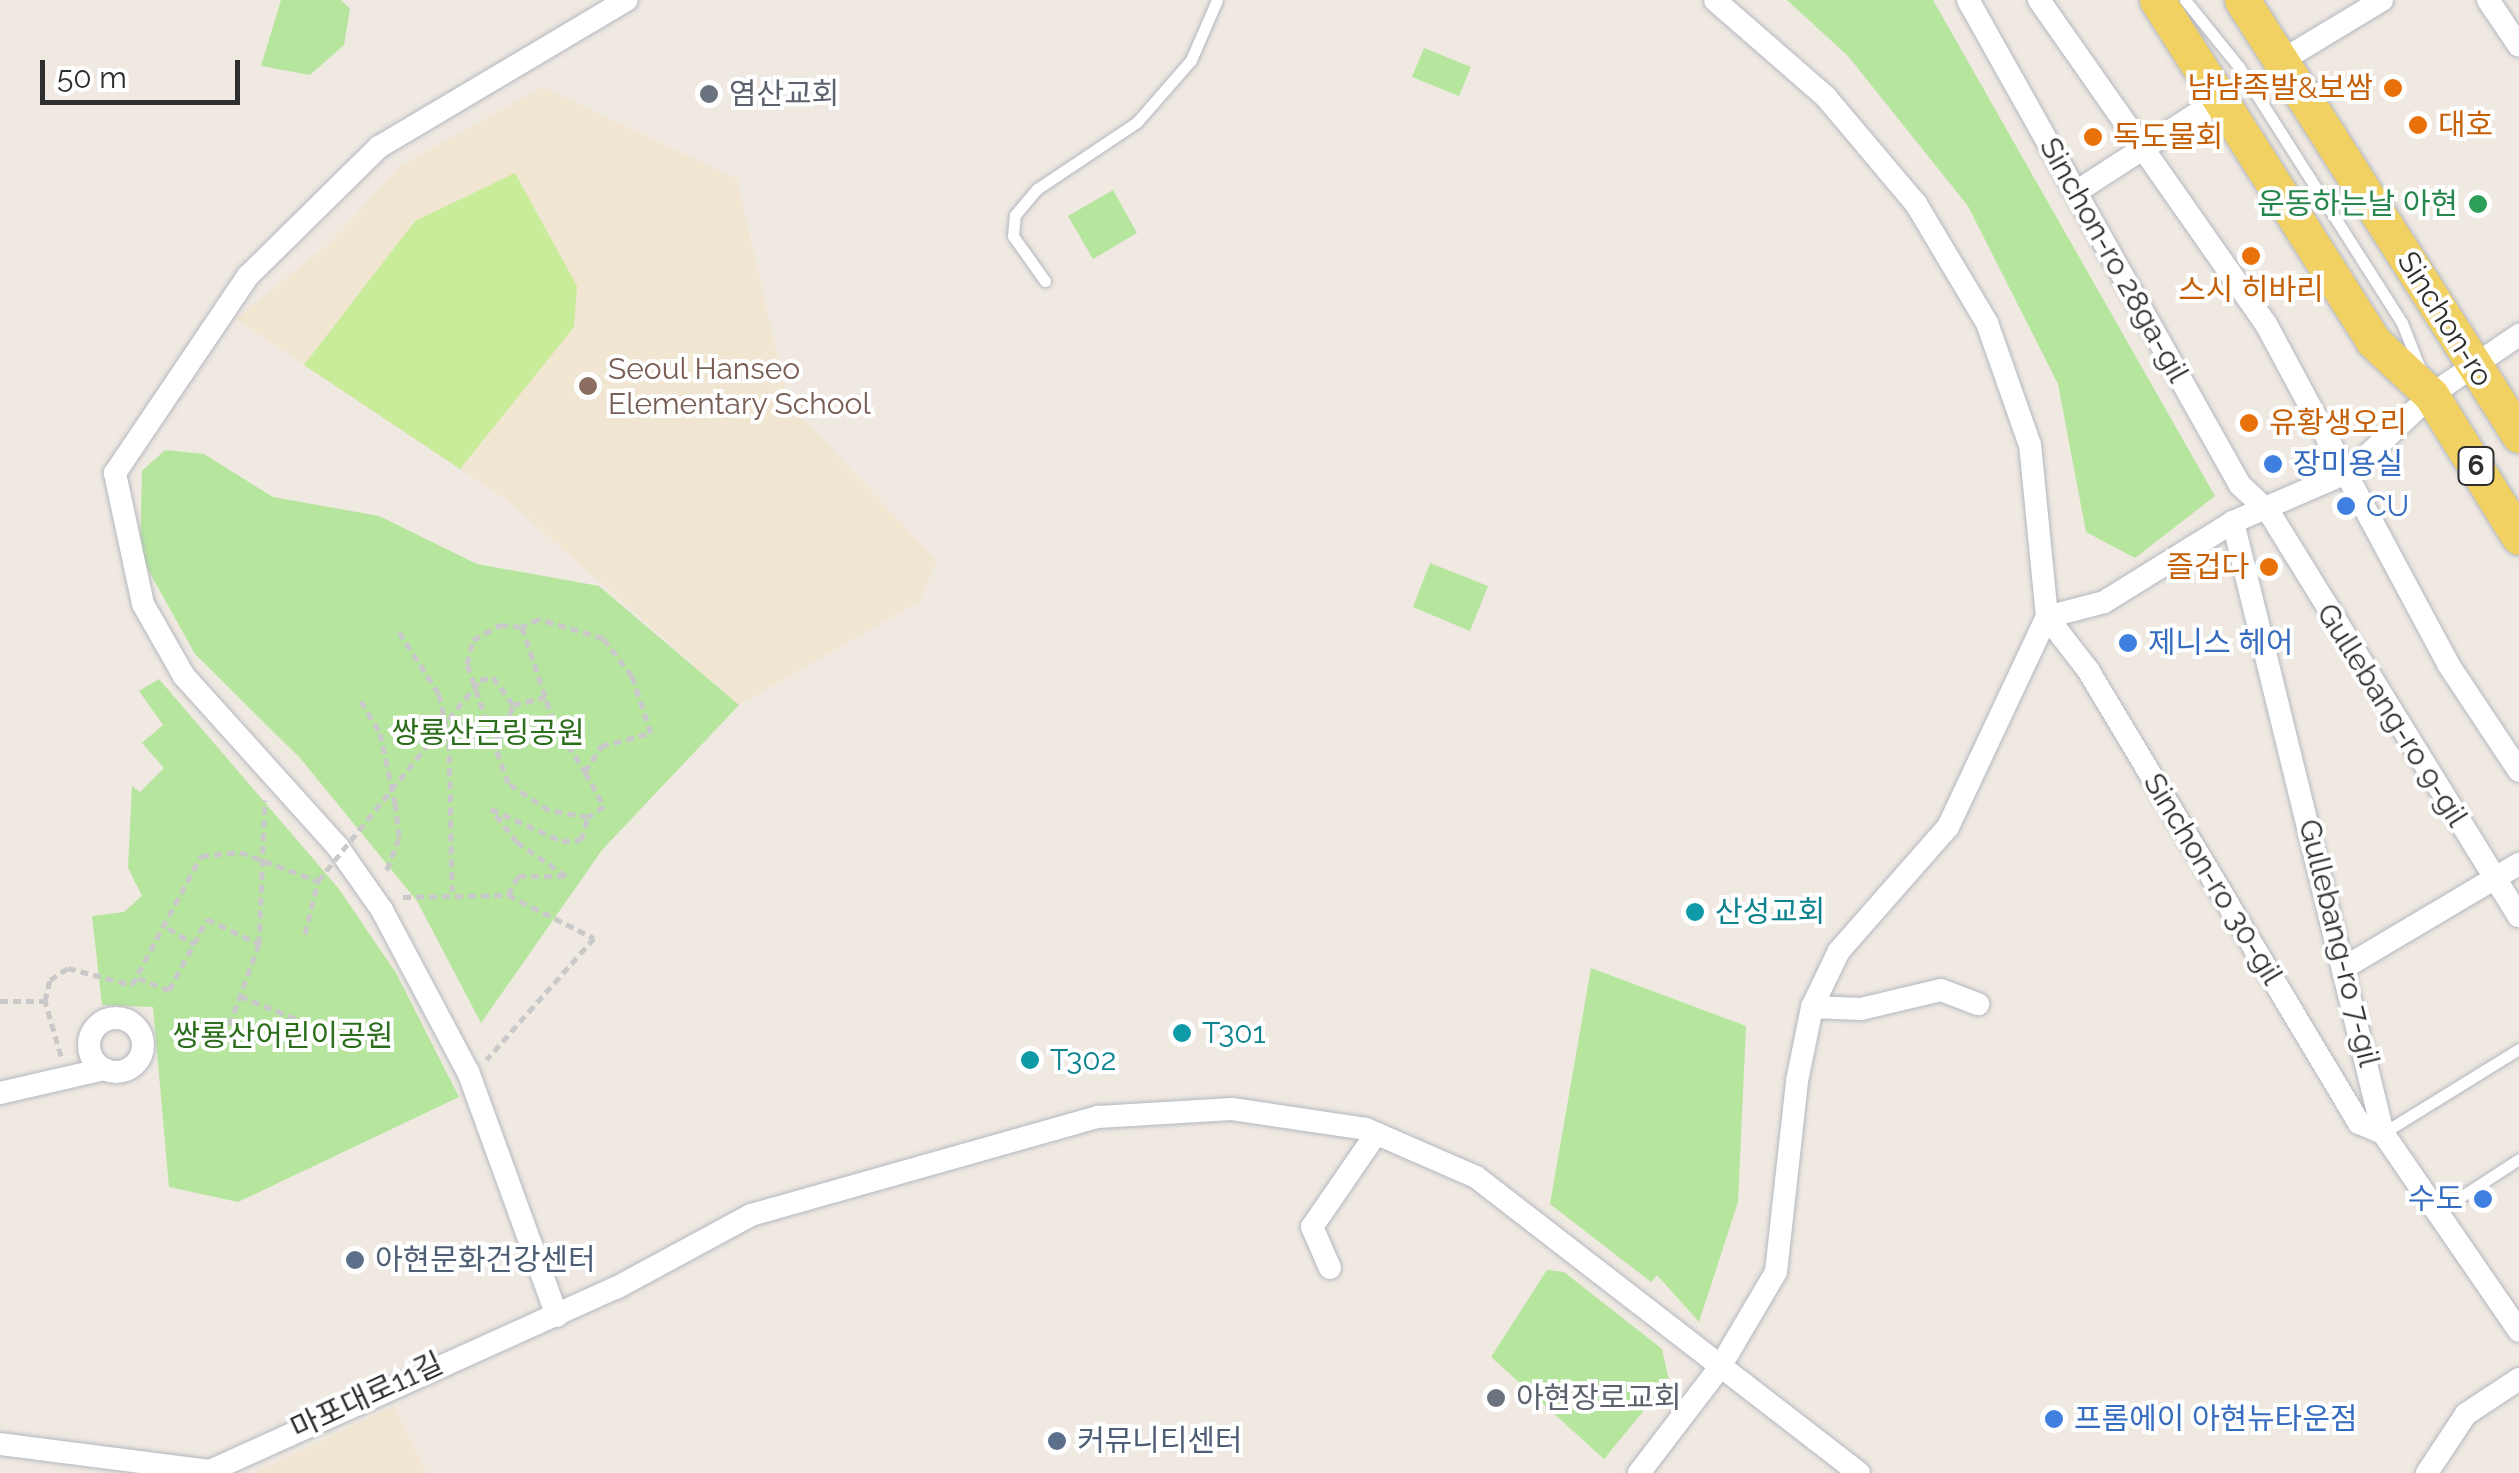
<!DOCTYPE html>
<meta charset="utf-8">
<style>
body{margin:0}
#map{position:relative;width:2519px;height:1473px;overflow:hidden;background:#efe9e1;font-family:Raleway,"Noto Sans KR",sans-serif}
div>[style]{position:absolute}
.education>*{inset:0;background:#f0e6d1}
.green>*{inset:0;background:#b6e59e}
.pitch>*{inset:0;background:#c9ec9a}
.path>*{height:5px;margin-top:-2.5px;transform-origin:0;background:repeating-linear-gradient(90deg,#c9c9c9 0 8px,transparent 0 13px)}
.roads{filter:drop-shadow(0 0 2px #b4b7c1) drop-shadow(0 0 2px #b4b7c1)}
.lane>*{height:11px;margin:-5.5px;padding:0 5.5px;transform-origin:5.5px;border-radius:5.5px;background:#fff}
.street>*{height:22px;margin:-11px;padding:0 11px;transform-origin:11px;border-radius:11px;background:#fff}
.street>.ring{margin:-11px;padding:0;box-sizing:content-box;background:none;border:22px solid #fff;border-radius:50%}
.primary>*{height:35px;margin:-17.5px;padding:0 17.5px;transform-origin:17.5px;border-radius:17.5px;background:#f2d163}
.path-bridge>*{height:5px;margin-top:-2.5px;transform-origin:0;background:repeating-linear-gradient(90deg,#c9c9c9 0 8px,transparent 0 13px)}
.dots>*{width:28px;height:28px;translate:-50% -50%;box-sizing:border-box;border:5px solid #fff;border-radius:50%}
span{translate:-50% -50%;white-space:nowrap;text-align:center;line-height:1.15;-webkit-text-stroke:8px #fff;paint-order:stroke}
.shield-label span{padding:2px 8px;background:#fff;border:2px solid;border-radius:8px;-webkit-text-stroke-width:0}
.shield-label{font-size:28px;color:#2e2e2e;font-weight:700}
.food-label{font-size:30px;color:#c56008}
.right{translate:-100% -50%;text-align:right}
.left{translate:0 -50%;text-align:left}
.worship-label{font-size:30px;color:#5b616d}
.leisure-label{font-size:30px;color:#27864d}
.street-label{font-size:30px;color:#2e2e2e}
.education-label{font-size:30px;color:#785e54}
.shop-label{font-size:30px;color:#366cbe}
.park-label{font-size:30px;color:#2c6e1b}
.culture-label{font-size:30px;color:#0d838f}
.service-label{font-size:30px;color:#4e5e75}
.scale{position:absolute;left:40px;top:60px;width:200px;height:45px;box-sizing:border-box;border:5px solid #2e2e2e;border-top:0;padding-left:12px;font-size:30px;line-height:35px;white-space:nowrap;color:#2e2e2e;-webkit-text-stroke:8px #fff;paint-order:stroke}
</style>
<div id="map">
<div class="education">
<i style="clip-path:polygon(543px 87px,737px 179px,788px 402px,937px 561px,920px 601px,739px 705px,507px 500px,236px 319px,331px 242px,400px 166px)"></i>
<i style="clip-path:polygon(394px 1406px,427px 1473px,254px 1473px)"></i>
</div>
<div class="green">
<i style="clip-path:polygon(281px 0,341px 0,350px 9px,344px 45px,310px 75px,261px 66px)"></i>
<i style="clip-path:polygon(1787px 0,1933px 0,2215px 496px,2135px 558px,2086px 532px,2058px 384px,1968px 206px,1848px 56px)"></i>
<i style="clip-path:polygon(1424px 48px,1471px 67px,1459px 96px,1412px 77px)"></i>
<i style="clip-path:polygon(1113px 190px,1137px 233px,1093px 259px,1068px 216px)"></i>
<i style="clip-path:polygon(165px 450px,204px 454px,273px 497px,379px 516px,477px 564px,599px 586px,739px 705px,602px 850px,481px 1023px,417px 901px,300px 758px,195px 654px,140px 555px,142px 471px)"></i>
<i style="clip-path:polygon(1430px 563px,1488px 586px,1470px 631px,1413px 607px)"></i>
<i style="clip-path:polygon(159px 679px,339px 889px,396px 973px,459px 1097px,238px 1202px,169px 1187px,153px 1007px,102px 1005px,92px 916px,124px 912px,142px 896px,128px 868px,132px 786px,140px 792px,164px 768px,142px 743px,163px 725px,139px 691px)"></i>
<i style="clip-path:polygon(1591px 968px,1746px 1026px,1738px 1202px,1699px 1322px,1657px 1275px,1651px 1282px,1550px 1204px)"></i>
<i style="clip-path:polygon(1547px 1270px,1564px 1272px,1662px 1349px,1669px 1380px,1604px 1459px,1491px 1357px)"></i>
</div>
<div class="pitch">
<i style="clip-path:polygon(515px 173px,577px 286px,574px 327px,460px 469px,304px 365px,415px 221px)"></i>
</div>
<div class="path">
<i style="left:399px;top:632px;width:74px;rotate:57.2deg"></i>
<i style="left:439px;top:694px;width:49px;rotate:78.2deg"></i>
<i style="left:449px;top:742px;width:149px;rotate:88.8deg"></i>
<i style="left:361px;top:701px;width:37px;rotate:59deg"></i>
<i style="left:380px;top:733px;width:72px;rotate:77.9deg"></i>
<i style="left:395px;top:803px;width:35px;rotate:83deg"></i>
<i style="left:399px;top:838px;width:39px;rotate:111deg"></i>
<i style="left:585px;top:772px;width:39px;rotate:61deg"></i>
<i style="left:604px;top:806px;width:19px;rotate:145deg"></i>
<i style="left:508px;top:895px;width:21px;rotate:-62deg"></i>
<i style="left:518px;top:876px;width:48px"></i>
<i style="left:566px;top:876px;width:60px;rotate:-145.2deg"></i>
<i style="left:517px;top:842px;width:42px;rotate:-128.2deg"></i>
<i style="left:491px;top:809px;width:78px;rotate:24.3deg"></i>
<i style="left:562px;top:841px;width:19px;rotate:-3deg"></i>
<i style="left:581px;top:840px;width:24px;rotate:-73deg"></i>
<i style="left:588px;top:817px;width:40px;rotate:-170deg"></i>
<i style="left:549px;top:810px;width:49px;rotate:-146.6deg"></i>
<i style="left:508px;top:783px;width:126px;rotate:-109deg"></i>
<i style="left:467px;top:664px;width:25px;rotate:-76deg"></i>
<i style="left:473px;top:640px;width:31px;rotate:-29deg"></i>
<i style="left:500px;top:625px;width:22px;rotate:5deg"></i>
<i style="left:522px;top:627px;width:101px;rotate:71.6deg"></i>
<i style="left:554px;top:723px;width:58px;rotate:57.7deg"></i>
<i style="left:585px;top:772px;width:31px;rotate:-58deg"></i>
<i style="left:601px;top:746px;width:52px;rotate:-14.6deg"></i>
<i style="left:651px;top:733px;width:60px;rotate:-108.4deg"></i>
<i style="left:632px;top:676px;width:48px;rotate:-127.3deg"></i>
<i style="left:603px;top:638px;width:67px;rotate:-163.5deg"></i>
<i style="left:539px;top:619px;width:19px;rotate:155deg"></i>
<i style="left:403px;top:897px;width:105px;rotate:-1.1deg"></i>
<i style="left:508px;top:895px;width:96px;rotate:26.6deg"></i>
<i style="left:594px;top:938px;width:162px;rotate:131.5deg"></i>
<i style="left:168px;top:928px;width:31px;rotate:32deg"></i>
<i style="left:194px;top:944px;width:28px;rotate:-63deg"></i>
<i style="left:207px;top:919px;width:58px;rotate:25.7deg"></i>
<i style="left:259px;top:944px;width:144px;rotate:-87.6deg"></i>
<i style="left:138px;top:978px;width:33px;rotate:21deg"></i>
<i style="left:169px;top:990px;width:52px;rotate:-61.5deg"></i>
<i style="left:240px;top:996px;width:80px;rotate:22.1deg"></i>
<i style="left:0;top:1001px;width:45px"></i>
<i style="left:225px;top:1037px;width:99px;rotate:-69.9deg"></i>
<i style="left:61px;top:1056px;width:57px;rotate:-106.2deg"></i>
<i style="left:45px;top:1001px;width:22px;rotate:-77deg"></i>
<i style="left:50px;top:980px;width:22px;rotate:-34deg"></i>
<i style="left:68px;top:968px;width:66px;rotate:14.9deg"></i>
<i style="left:132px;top:985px;width:146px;rotate:-61.9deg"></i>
<i style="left:201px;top:856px;width:39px;rotate:-6deg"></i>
</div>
<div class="roads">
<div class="lane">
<i style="left:2185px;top:0;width:86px;rotate:51.1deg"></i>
<i style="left:2239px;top:67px;width:303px;rotate:57.5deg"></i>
<i style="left:2402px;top:323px;width:52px;rotate:68.4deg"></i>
<i style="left:1045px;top:281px;width:55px;rotate:-125.4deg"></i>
<i style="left:1013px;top:236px;width:21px;rotate:-85deg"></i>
<i style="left:1015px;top:215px;width:34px;rotate:-50deg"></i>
<i style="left:1037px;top:189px;width:120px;rotate:-33.8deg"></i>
<i style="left:1137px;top:122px;width:82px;rotate:-48.9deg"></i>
<i style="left:1191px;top:60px;width:65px;rotate:-66.6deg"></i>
<i style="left:2383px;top:1133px;width:160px;rotate:-31.7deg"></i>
<i style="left:2439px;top:1211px;width:95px;rotate:-33deg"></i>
</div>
<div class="street">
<i style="left:1968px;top:0;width:556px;rotate:60.72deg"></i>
<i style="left:2240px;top:485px;width:40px;rotate:43deg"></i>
<i style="left:2269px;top:512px;width:475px;rotate:58.3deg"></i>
<i style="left:2039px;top:0;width:396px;rotate:55deg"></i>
<i style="left:2266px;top:324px;width:386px;rotate:61.8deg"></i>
<i style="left:2448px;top:664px;width:128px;rotate:56.4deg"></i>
<i style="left:2488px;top:0;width:55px;rotate:56deg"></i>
<i style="left:2281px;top:61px;width:118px;rotate:-31.1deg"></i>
<i style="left:2076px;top:192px;width:171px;rotate:-32.9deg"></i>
<i style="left:2233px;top:522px;width:629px;rotate:76.21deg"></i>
<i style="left:2383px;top:1133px;width:240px;rotate:55.5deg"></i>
<i style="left:2047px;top:617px;width:67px;rotate:52.3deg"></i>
<i style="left:2088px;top:670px;width:528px;rotate:59.11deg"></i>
<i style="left:2359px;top:1123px;width:26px;rotate:23deg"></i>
<i style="left:2047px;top:617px;width:59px;rotate:-14.7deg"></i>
<i style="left:2104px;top:602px;width:152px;rotate:-31.8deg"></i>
<i style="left:2233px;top:522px;width:129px;rotate:-23.4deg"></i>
<i style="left:2351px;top:471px;width:110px;rotate:-43.5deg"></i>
<i style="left:2431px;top:395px;width:107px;rotate:-34.3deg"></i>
<i style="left:2347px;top:966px;width:200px;rotate:-30.7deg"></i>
<i style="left:1812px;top:1007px;width:49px;rotate:2.3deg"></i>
<i style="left:1861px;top:1009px;width:82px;rotate:-13.4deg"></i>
<i style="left:1941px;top:990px;width:40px;rotate:21deg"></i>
<i class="ring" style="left:89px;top:1018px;width:32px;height:32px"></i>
<i style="left:0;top:1093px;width:107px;rotate:-13deg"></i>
<i style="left:1330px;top:1268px;width:45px;rotate:-113.7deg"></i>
<i style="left:1312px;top:1227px;width:113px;rotate:-55.5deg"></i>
<i style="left:557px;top:1316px;width:260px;rotate:-110deg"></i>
<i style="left:468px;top:1072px;width:183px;rotate:-118deg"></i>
<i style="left:382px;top:910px;width:78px;rotate:-125.1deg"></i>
<i style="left:337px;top:846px;width:229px;rotate:-132deg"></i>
<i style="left:184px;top:676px;width:83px;rotate:-119.7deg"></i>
<i style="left:143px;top:604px;width:134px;rotate:-102.1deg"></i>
<i style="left:115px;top:473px;width:238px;rotate:-56deg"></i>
<i style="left:248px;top:276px;width:184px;rotate:-44.6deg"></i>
<i style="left:379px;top:147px;width:288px;rotate:-30.7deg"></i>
<i style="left:0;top:1444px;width:212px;rotate:7.3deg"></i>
<i style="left:210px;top:1471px;width:445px;rotate:-24.3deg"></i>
<i style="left:616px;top:1288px;width:153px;rotate:-28.4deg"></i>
<i style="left:751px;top:1215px;width:361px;rotate:-15.8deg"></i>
<i style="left:1098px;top:1117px;width:134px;rotate:-3.4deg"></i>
<i style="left:1232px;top:1109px;width:135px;rotate:8.5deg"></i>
<i style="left:1366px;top:1129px;width:120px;rotate:23.6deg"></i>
<i style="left:1476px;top:1177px;width:484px;rotate:37.7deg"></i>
<i style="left:1639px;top:1473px;width:133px;rotate:-52.6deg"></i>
<i style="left:1720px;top:1367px;width:110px;rotate:-59.5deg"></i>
<i style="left:1776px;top:1272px;width:192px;rotate:-83.7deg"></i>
<i style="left:1797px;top:1081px;width:76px;rotate:-78.5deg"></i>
<i style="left:1812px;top:1007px;width:62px;rotate:-64.3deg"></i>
<i style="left:1839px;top:951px;width:165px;rotate:-48.7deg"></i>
<i style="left:1948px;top:827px;width:232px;rotate:-64.8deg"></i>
<i style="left:2047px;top:617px;width:173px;rotate:-95.6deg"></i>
<i style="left:2030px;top:445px;width:129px;rotate:-109.4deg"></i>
<i style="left:1987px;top:323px;width:139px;rotate:-120.8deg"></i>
<i style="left:1916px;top:204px;width:140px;rotate:-130.1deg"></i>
<i style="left:1826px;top:97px;width:147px;rotate:-138.9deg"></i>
<i style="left:2427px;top:1473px;width:71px;rotate:-56.5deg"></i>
<i style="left:2466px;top:1414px;width:64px;rotate:-33.4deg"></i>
</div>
<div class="primary">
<i style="left:2157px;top:0;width:404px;rotate:57.6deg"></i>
<i style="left:2373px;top:341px;width:79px;rotate:43deg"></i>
<i style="left:2431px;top:395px;width:167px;rotate:58.2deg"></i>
<i style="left:2242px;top:0;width:516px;rotate:57.51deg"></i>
</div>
</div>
<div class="path-bridge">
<i style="left:467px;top:740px;width:33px;rotate:-2deg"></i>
<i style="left:500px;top:739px;width:36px;rotate:-69deg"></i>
<i style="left:240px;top:852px;width:83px;rotate:20.4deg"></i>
<i style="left:305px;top:934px;width:55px;rotate:-76.2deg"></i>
<i style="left:318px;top:881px;width:258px;rotate:-51.1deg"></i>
<i style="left:480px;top:680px;width:13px;rotate:-13deg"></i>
<i style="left:493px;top:677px;width:34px;rotate:54deg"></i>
<i style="left:513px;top:705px;width:34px;rotate:-14deg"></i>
</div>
<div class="dots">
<i style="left:2393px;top:88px;background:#e8710a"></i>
<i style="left:709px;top:94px;background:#6b7280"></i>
<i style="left:2418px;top:125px;background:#e8710a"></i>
<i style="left:2093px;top:137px;background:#e8710a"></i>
<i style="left:2478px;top:204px;background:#2e9e5b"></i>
<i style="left:2251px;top:256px;background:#e8710a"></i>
<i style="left:588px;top:386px;background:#8d6e63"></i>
<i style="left:2249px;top:423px;background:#e8710a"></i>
<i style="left:2273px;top:464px;background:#3f7fe0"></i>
<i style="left:2346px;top:506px;background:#3f7fe0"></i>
<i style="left:2269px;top:567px;background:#e8710a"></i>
<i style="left:2128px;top:643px;background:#3f7fe0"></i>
<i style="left:1695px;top:912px;background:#0f9aa8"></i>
<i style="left:1182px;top:1033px;background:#0f9aa8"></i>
<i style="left:1030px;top:1060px;background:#0f9aa8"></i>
<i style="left:2483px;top:1199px;background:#3f7fe0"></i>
<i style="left:355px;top:1260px;background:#5c6f8a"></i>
<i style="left:1496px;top:1398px;background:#6b7280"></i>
<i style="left:2054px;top:1419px;background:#3f7fe0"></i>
<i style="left:1057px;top:1441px;background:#5c6f8a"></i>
</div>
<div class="shield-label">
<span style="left:2476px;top:466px">6</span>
</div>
<div class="food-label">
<span class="right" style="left:2373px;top:88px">냠냠족발&amp;보쌈</span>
<span class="left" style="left:2438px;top:125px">대호</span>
<span class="left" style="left:2113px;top:137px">독도물회</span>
<span style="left:2251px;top:290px">스시 히바리</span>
<span class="left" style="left:2269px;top:423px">유황생오리</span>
<span class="right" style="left:2249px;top:567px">즐겁다</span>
</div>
<div class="worship-label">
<span class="left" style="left:729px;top:94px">염산교회</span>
<span class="left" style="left:1516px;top:1398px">아현장로교회</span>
</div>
<div class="leisure-label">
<span class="right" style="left:2458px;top:204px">운동하는날 아현</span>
</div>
<div class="street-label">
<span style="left:2114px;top:260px;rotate:61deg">Sinchon-ro 28ga-gil</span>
<span style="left:2445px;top:319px;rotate:58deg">Sinchon-ro</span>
<span style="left:2392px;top:715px;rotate:58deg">Gullebang-ro 9-gil</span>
<span style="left:2213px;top:879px;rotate:59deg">Sinchon-ro 30-gil</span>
<span style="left:2339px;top:943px;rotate:76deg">Gullebang-ro 7-gil</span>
<span style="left:367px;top:1396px;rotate:-25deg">마포대로11길</span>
</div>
<div class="education-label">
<span class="left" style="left:608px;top:386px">Seoul Hanseo<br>Elementary School</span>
</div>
<div class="shop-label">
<span class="left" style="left:2293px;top:464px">장미용실</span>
<span class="left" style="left:2366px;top:506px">CU</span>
<span class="left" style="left:2148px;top:643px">제니스 헤어</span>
<span class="right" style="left:2463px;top:1199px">수도</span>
<span class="left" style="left:2074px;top:1419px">프롬에이 아현뉴타운점</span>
</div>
<div class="park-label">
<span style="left:488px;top:733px">쌍룡산근링공원</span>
<span style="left:283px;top:1036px">쌍룡산어린이공원</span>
</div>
<div class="culture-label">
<span class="left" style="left:1715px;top:912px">산성교회</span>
<span class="left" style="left:1202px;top:1033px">T301</span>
<span class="left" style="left:1050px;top:1060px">T302</span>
</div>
<div class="service-label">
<span class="left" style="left:375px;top:1260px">아현문화건강센터</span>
<span class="left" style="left:1077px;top:1441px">커뮤니티센터</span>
</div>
<div class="scale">50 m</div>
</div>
